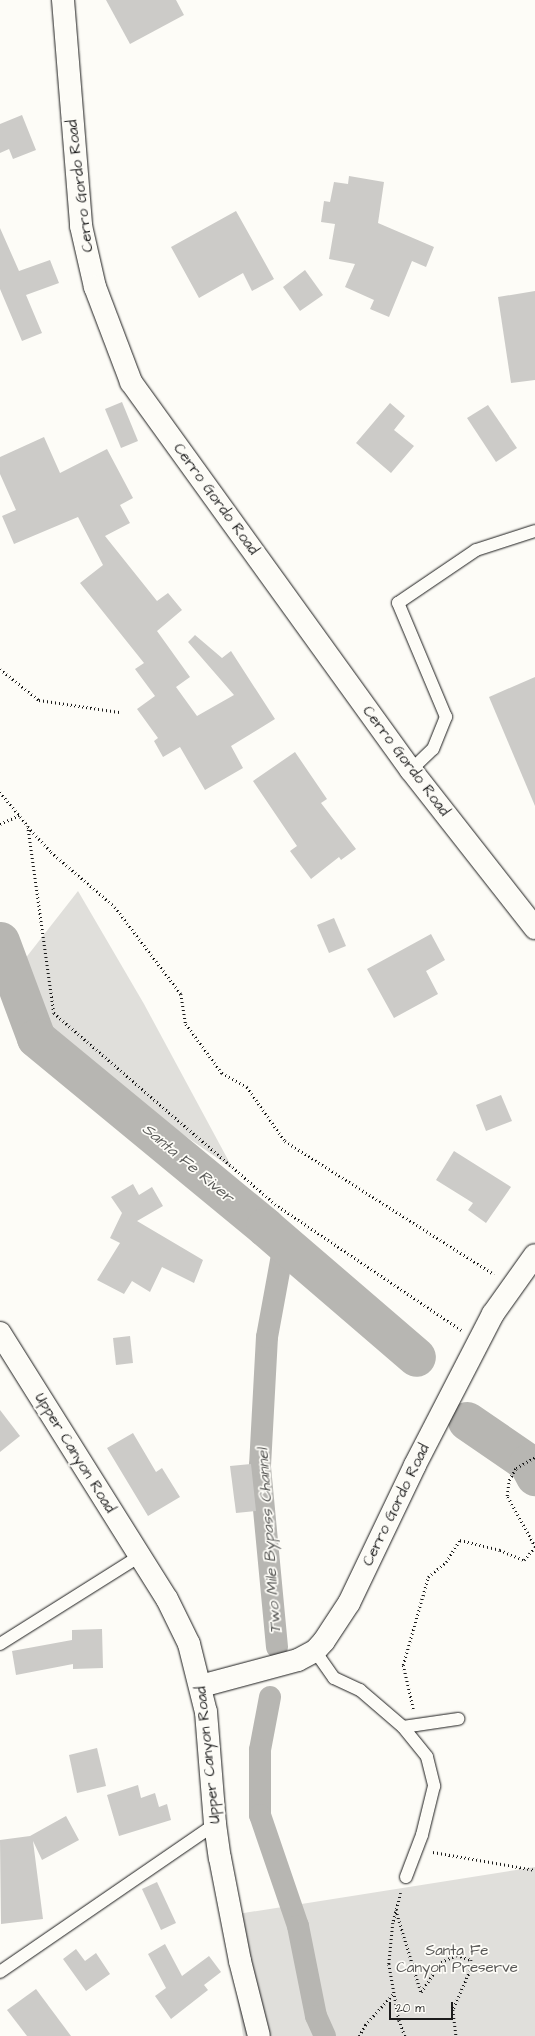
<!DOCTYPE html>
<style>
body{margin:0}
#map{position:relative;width:535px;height:2036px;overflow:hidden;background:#fdfcf7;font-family:"Architects Daughter",sans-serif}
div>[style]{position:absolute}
.green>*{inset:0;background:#e0dfdb}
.canal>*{height:22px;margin:-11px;padding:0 11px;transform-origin:11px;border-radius:11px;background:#b7b6b2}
.river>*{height:39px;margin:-19.5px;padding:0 19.5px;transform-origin:19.5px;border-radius:19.5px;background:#b7b6b2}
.building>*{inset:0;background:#cccbc8}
.path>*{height:2.5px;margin-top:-1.25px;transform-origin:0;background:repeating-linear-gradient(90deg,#1c1c1c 0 1px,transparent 0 4px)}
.roads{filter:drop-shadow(0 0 1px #1c1c1c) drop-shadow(0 0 1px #1c1c1c)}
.service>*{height:12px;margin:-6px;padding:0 6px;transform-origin:6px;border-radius:6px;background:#fdfcf7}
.minor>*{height:22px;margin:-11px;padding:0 11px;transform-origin:11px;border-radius:11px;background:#fdfcf7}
span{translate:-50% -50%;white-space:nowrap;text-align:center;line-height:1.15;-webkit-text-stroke:3.5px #fdfcf7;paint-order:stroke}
.street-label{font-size:15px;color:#1c1c1c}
.park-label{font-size:15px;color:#575655}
.water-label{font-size:16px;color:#5a5a58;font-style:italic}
.scale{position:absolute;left:389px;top:2002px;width:64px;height:18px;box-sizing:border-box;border:2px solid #1c1c1c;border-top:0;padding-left:5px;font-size:12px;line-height:14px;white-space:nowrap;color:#1c1c1c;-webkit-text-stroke:3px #fdfcf7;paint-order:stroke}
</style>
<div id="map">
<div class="green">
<i style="clip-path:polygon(78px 891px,144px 1004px,233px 1169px,120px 1091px,47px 1029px,21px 964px)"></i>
<i style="clip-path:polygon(535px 1867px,535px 2036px,243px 2036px,225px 1916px)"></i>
</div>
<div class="canal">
<i style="left:277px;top:1647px;width:182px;rotate:-95.4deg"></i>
<i style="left:260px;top:1466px;width:129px;rotate:-86.9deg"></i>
<i style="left:267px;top:1337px;width:95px;rotate:-79.6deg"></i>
<i style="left:270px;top:1697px;width:54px;rotate:100.7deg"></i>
<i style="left:260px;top:1750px;width:65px;rotate:90deg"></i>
<i style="left:260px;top:1815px;width:117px;rotate:71.1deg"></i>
<i style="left:298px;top:1926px;width:92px;rotate:78.7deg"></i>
<i style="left:316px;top:2016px;width:22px;rotate:66deg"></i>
</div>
<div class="river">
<i style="left:0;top:941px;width:103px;rotate:69.6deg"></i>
<i style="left:36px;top:1038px;width:297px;rotate:39.5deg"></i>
<i style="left:265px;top:1227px;width:199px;rotate:40.7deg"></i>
<i style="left:467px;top:1421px;width:74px;rotate:34.5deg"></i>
<i style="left:528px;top:1463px;width:15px;rotate:62deg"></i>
</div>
<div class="building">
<i style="clip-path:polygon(106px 0,176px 0,184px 15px,130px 44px)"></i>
<i style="clip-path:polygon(22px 115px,36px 150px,13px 159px,9px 149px,0 153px,0 124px)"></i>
<i style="clip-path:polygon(349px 176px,384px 182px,378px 223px,434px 247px,426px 267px,412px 261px,389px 317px,370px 309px,374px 300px,345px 287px,355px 264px,329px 259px,335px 224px,321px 222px,324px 201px,330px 202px,334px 182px,348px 184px)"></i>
<i style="clip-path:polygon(236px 211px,274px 279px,252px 291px,243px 273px,199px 298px,171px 247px)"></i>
<i style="clip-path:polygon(0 228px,19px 271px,50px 260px,59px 283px,26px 295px,42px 333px,22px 341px,0 289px)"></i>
<i style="clip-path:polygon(305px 270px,323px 295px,300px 311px,283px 287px)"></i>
<i style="clip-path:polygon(535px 291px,535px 380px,511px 383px,498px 297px)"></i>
<i style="clip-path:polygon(122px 402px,138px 441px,121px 448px,105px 409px)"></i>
<i style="clip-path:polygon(390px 403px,405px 416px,394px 430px,414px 446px,391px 473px,356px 443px)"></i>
<i style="clip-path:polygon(488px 405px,517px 448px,496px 462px,467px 418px)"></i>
<i style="clip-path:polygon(44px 437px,60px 473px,107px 449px,133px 498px,120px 505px,130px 523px,105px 536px,157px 601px,168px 593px,182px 610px,157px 631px,190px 677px,176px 687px,197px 716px,234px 695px,188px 642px,195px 635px,222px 658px,231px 651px,275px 719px,231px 746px,243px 768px,205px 790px,180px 747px,163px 757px,154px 741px,158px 738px,137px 709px,155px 696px,135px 669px,144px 663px,80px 583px,103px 565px,78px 517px,14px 544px,2px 516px,16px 510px,0 474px,0 457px)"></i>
<i style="clip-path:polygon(535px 677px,535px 806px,489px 697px)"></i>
<i style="clip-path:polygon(295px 752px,327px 799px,321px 803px,356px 849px,341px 860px,339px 857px,311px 879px,290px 851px,297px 846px,253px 781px)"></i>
<i style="clip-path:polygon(334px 918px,346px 946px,329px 953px,317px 925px)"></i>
<i style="clip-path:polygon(431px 934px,445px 960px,426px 971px,438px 994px,394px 1018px,367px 969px)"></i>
<i style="clip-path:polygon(501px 1095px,512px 1121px,486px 1131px,476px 1105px)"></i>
<i style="clip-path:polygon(454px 1151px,511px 1187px,486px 1223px,468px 1210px,473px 1203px,436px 1180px)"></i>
<i style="clip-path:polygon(133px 1184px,139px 1195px,152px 1187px,163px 1206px,137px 1221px,203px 1260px,194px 1283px,162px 1267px,150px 1292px,132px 1281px,124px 1294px,97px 1280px,120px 1243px,110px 1238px,122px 1213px,111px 1197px)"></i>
<i style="clip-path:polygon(130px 1336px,133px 1363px,116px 1365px,113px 1338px)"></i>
<i style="clip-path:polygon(0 1410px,20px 1436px,0 1452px)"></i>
<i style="clip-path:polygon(133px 1433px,156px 1472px,162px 1468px,180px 1497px,148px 1516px,107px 1448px)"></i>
<i style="clip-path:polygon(251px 1464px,256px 1511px,236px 1513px,230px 1466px)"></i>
<i style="clip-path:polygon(102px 1629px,103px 1668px,73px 1669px,73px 1664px,16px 1675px,12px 1651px,72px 1640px,72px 1630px)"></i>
<i style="clip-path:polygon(97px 1748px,106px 1786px,77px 1793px,69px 1755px)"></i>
<i style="clip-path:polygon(138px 1785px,141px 1798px,155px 1793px,159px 1807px,167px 1804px,171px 1820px,119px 1836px,107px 1795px)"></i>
<i style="clip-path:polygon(66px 1816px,79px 1840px,42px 1860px,33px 1841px,43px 1919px,1px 1924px,0 1840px,30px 1836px)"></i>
<i style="clip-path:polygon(157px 1882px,176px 1923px,161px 1930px,142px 1889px)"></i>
<i style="clip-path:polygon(165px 1944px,182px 1976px,209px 1956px,221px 1972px,204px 1985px,208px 1990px,171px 2019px,155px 1996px,166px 1988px,148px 1954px)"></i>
<i style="clip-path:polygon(76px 1949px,85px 1961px,96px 1953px,110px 1974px,86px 1991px,63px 1959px)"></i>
<i style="clip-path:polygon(36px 1989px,71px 2036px,27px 2036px,7px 2010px)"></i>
</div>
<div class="path">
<i style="left:0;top:669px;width:50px;rotate:38.5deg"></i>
<i style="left:39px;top:700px;width:81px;rotate:8.5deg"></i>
<i style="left:0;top:792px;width:44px;rotate:50.5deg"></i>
<i style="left:28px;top:826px;width:189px;rotate:82.1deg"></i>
<i style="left:54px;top:1013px;width:292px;rotate:40.8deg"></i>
<i style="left:275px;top:1204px;width:225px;rotate:34.1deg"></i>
<i style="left:0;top:824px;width:21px;rotate:-25deg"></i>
<i style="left:28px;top:827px;width:34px;rotate:47deg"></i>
<i style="left:51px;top:852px;width:84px;rotate:40.7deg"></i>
<i style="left:115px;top:907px;width:109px;rotate:52.8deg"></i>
<i style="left:181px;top:994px;width:30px;rotate:81deg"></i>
<i style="left:186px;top:1024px;width:61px;rotate:53.7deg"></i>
<i style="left:222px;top:1073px;width:29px;rotate:29deg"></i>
<i style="left:247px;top:1087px;width:66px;rotate:54.9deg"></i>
<i style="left:285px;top:1141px;width:248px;rotate:32.5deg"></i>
<i style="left:413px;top:1709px;width:45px;rotate:-102.8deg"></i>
<i style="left:403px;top:1665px;width:91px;rotate:-74.1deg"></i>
<i style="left:428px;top:1577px;width:23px;rotate:-40deg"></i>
<i style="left:446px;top:1562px;width:26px;rotate:-58deg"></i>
<i style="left:460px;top:1540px;width:41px;rotate:14deg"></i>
<i style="left:500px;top:1550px;width:26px;rotate:23deg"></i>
<i style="left:524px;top:1560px;width:17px;rotate:-50deg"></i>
<i style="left:535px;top:1547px;width:58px;rotate:-118.8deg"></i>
<i style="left:507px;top:1496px;width:16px;rotate:-83deg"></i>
<i style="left:509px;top:1480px;width:14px;rotate:-60deg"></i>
<i style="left:516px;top:1468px;width:22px;rotate:-30deg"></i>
<i style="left:433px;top:1852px;width:104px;rotate:10deg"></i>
<i style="left:401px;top:1893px;width:31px;rotate:105deg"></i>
<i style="left:393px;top:1923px;width:41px;rotate:95.6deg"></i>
<i style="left:389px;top:1964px;width:57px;rotate:79.9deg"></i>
<i style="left:399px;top:2020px;width:17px;rotate:69deg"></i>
<i style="left:396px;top:1910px;width:86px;rotate:73deg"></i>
<i style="left:421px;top:1992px;width:36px;rotate:-56deg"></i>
<i style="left:441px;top:1962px;width:17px;rotate:-24deg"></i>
<i style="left:457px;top:1955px;width:15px;rotate:20deg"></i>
<i style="left:471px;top:1960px;width:7px;rotate:82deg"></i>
<i style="left:472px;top:1967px;width:47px;rotate:113.8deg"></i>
<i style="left:453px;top:2010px;width:26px;rotate:83deg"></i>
<i style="left:359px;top:2036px;width:13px;rotate:-61deg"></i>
<i style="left:365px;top:2025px;width:43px;rotate:-47.8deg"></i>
</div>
<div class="roads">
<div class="service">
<i style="left:411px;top:770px;width:30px;rotate:-44deg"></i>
<i style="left:433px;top:749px;width:35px;rotate:-68deg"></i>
<i style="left:446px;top:717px;width:124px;rotate:-112.8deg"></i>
<i style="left:398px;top:603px;width:94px;rotate:-34.2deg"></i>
<i style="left:476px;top:550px;width:62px;rotate:-17.9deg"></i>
<i style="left:0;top:1644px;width:165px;rotate:-32.2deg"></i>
<i style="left:315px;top:1651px;width:33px;rotate:55deg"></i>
<i style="left:334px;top:1678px;width:29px;rotate:25deg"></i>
<i style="left:360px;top:1690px;width:57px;rotate:40.7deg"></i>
<i style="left:403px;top:1727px;width:38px;rotate:51deg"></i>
<i style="left:427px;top:1757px;width:30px;rotate:76deg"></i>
<i style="left:434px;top:1786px;width:50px;rotate:103.8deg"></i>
<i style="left:422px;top:1835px;width:45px;rotate:110.9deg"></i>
<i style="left:403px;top:1727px;width:56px;rotate:-8.3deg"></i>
<i style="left:0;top:1972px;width:261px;rotate:-34.5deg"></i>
</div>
<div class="minor">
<i style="left:63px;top:0;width:227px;rotate:85.4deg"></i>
<i style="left:81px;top:226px;width:63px;rotate:77.1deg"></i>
<i style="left:95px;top:287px;width:102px;rotate:69.2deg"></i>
<i style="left:131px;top:382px;width:478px;rotate:54.2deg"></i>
<i style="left:411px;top:770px;width:201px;rotate:51.9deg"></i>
<i style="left:0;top:1333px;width:314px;rotate:57.9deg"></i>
<i style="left:167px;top:1599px;width:50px;rotate:63.9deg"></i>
<i style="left:189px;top:1644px;width:70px;rotate:76deg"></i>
<i style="left:206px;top:1712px;width:112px;rotate:85.4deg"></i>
<i style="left:215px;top:1824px;width:34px;rotate:82deg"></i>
<i style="left:220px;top:1858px;width:105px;rotate:79deg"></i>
<i style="left:240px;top:1961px;width:77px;rotate:75.8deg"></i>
<i style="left:201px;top:1686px;width:100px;rotate:-15deg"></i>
<i style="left:298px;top:1660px;width:19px;rotate:-28deg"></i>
<i style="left:315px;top:1651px;width:13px;rotate:-48deg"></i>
<i style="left:324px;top:1641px;width:45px;rotate:-56.7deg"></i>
<i style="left:349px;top:1603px;width:153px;rotate:-64.4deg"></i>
<i style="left:415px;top:1465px;width:170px;rotate:-62.7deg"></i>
<i style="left:493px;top:1314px;width:72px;rotate:-54.6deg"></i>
</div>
</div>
<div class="street-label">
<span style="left:80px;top:186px;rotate:-97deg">Cerro Gordo Road</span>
<span style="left:216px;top:499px;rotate:54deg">Cerro Gordo Road</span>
<span style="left:406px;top:761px;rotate:53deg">Cerro Gordo Road</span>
<span style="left:75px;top:1453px;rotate:58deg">Upper Canyon Road</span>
<span style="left:396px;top:1505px;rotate:-64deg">Cerro Gordo Road</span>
<span style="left:208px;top:1755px;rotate:-96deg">Upper Canyon Road</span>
</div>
<div class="park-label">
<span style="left:457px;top:1959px">Santa Fe<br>Canyon Preserve</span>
</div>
<div class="water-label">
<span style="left:188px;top:1163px;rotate:40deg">Santa Fe River</span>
<span style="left:269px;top:1541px;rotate:-94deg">Two Mile Bypass Channel</span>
</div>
<div class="scale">20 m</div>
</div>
